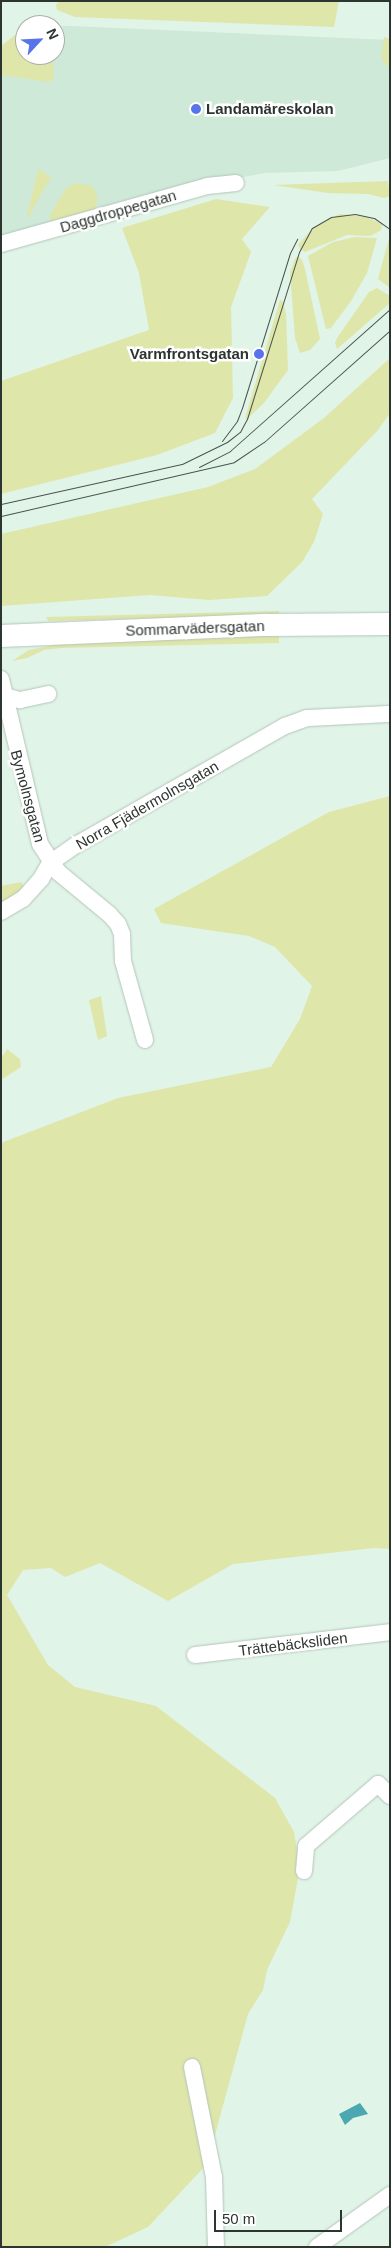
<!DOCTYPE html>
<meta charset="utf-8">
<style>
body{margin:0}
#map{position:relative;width:391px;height:2248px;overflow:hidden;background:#e1f4e8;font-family:Arial,sans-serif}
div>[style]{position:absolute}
.built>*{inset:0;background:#cfe9d9}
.green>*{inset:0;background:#dee6aa}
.water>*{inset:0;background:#4ba8b0}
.roads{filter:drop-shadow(0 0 1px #b3c5ba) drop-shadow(0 0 1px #b3c5ba)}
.street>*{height:16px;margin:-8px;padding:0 8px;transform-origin:8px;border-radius:8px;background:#fff}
.secondary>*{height:22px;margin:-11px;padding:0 11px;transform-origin:11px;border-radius:11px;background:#fff}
.tram>*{height:1px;margin:-0.5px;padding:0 0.5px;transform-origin:0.5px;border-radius:0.5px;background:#4a544e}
.dots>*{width:14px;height:14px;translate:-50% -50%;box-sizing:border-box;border:2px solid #fff;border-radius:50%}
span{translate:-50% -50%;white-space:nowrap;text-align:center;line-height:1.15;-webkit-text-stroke:5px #fff;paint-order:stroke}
.poi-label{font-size:15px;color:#2d3530;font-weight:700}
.left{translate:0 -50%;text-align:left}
.right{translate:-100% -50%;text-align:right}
.street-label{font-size:15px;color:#2d3530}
.frame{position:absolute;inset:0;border:2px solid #2d3530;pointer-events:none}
.north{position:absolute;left:15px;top:15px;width:50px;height:50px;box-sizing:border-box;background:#fff;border:1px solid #abaeac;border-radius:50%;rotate:65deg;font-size:14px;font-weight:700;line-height:20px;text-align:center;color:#2d3530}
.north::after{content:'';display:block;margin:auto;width:18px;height:22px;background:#5774ea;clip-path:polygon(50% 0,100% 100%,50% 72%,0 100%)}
.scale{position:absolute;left:214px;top:2210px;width:128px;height:22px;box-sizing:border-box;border:2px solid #2d3530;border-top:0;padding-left:6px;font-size:15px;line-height:18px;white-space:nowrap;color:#2d3530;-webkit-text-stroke:4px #fff;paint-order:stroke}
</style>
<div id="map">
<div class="built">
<i style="clip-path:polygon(48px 25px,390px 40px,390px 158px,338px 171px,265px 173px,199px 185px,1px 236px,1px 61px,25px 55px,55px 55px,55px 25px)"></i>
</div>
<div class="green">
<i style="clip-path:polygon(59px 1px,339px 1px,334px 27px,75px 17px,57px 10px,56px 5px)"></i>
<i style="clip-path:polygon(25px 27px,25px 55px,52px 55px,54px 69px,53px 80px,50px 82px,1px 75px,1px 46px)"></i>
<i style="clip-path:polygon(384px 37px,390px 39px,390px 69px,381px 59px)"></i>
<i style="clip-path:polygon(38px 169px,51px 177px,28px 218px,27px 215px)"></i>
<i style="clip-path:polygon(388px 181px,390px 196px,384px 198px,368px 194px,328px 193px,273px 185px)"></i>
<i style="clip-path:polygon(76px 183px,92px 186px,98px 197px,95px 209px,50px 222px,50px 215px,66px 188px)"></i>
<i style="clip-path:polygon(216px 199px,270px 207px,242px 239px,251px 252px,231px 307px,233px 398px,215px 433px,157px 455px,1px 494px,1px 381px,149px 330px,139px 273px,122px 228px)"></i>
<i style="clip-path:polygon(339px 214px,364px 216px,382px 224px,382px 227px,380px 231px,370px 236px,347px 235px,305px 252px,300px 249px,298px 245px,312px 229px)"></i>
<i style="clip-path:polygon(390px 235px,390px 288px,378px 279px)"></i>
<i style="clip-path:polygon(355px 237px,377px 238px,372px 256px,367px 273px,351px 301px,331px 328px,326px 329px,308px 256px,333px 242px)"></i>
<i style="clip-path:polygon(298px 256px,302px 260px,305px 269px,320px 339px,310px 350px,300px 353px,295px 338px,290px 272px,295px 259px)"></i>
<i style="clip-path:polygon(377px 288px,390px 296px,390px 303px,337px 349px,335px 343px,337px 338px,369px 292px)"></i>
<i style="clip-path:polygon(280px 300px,283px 301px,286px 314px,288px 370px,264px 403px,247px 419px,245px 418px)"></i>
<i style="clip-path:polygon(390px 358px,390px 413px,378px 430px,312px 499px,323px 514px,314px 542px,302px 562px,267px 596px,209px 600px,150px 595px,1px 606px,1px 534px,208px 487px,255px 469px,324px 418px)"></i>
<i style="clip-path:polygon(279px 611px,279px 615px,48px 621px,46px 617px)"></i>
<i style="clip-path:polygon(279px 633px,279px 643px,61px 648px,44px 650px,27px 658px,12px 661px,29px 650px,81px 640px)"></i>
<i style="clip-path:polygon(390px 796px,390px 1549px,374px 1548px,233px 1564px,168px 1601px,100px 1563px,65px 1577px,51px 1568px,23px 1570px,7px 1595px,48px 1665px,75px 1687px,156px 1706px,275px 1798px,294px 1832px,300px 1867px,290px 1922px,267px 1970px,263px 1990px,248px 2014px,207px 2164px,148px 2227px,105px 2247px,1px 2247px,1px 1143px,118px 1098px,271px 1067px,300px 1019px,312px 986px,275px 947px,249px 936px,161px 923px,154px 909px,329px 812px)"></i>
<i style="clip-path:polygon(21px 882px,25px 888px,1px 903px,1px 886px)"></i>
<i style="clip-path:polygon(101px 996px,107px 1036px,98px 1040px,89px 1000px)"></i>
<i style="clip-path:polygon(7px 1049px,20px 1059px,21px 1067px,1px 1080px,1px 1058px)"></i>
</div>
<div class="water">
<i style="clip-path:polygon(360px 2103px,368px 2114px,353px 2118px,345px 2125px,339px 2114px)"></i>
</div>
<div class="roads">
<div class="street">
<i style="left:1px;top:244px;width:214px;rotate:-15.7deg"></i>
<i style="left:207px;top:186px;width:29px;rotate:-6deg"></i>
<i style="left:1px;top:679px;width:170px;rotate:76.7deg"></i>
<i style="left:40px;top:844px;width:33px;rotate:57deg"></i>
<i style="left:58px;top:872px;width:66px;rotate:39.5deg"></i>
<i style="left:109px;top:914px;width:13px;rotate:48deg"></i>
<i style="left:118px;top:924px;width:11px;rotate:68deg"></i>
<i style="left:122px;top:934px;width:27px;rotate:88deg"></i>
<i style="left:123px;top:961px;width:82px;rotate:74.4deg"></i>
<i style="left:1px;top:695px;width:20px;rotate:15deg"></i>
<i style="left:20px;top:700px;width:29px;rotate:-12deg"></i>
<i style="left:1px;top:912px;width:26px;rotate:-31deg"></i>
<i style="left:23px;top:899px;width:27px;rotate:-48deg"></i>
<i style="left:41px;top:879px;width:18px;rotate:-61deg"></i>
<i style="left:50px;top:863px;width:32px;rotate:-35deg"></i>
<i style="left:76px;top:845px;width:241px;rotate:-29.7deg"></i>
<i style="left:285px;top:726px;width:23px;rotate:-20deg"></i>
<i style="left:307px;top:718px;width:83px;rotate:-2.8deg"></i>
<i style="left:195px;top:1655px;width:196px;rotate:-6.7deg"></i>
<i style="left:304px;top:1871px;width:25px;rotate:-85deg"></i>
<i style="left:306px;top:1846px;width:95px;rotate:-40.7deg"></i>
<i style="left:378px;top:1784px;width:17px;rotate:45deg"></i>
<i style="left:192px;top:2067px;width:112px;rotate:78.7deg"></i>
<i style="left:214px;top:2177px;width:70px;rotate:88.4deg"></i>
<i style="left:317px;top:2247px;width:90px;rotate:-35.5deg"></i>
</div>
<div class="secondary">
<i style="left:1px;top:636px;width:267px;rotate:-2.4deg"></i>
<i style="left:268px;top:625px;width:122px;rotate:-0.5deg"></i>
</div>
</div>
<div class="tram">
<i style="left:222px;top:441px;width:25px;rotate:-53deg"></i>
<i style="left:237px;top:421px;width:14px;rotate:-69deg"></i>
<i style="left:242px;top:408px;width:162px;rotate:-72.8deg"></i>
<i style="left:290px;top:253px;width:16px;rotate:-63deg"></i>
<i style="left:199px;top:467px;width:35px;rotate:-27deg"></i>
<i style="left:230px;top:451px;width:214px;rotate:-41.6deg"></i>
<i style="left:1px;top:504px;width:185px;rotate:-12.5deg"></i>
<i style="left:182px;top:464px;width:50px;rotate:-26.1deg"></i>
<i style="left:227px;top:442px;width:16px;rotate:-38deg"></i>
<i style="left:240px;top:432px;width:15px;rotate:-62deg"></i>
<i style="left:247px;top:419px;width:175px;rotate:-72.7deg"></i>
<i style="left:299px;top:252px;width:27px;rotate:-62deg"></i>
<i style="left:312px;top:228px;width:22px;rotate:-30deg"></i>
<i style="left:331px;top:217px;width:24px;rotate:-7deg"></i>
<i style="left:355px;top:214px;width:19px;rotate:12deg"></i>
<i style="left:374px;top:218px;width:19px;rotate:35deg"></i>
<i style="left:1px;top:516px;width:239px;rotate:-13deg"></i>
<i style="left:234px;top:462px;width:36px;rotate:-34deg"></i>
<i style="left:264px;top:442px;width:169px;rotate:-41.6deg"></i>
</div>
<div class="dots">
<i style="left:196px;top:109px;background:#5774ea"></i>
<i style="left:259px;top:354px;background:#5774ea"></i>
</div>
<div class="poi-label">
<span class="left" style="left:206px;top:109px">Landamäreskolan</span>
<span class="right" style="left:249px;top:354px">Varmfrontsgatan</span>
</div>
<div class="street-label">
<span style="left:118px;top:211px;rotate:-16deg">Daggdroppegatan</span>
<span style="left:195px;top:628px;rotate:-2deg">Sommarvädersgatan</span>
<span style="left:28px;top:796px;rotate:75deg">Bymolnsgatan</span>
<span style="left:147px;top:805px;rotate:-30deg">Norra Fjädermolnsgatan</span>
<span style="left:293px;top:1644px;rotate:-7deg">Trättebäcksliden</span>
</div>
<div class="frame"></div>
<div class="north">N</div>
<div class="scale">50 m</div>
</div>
